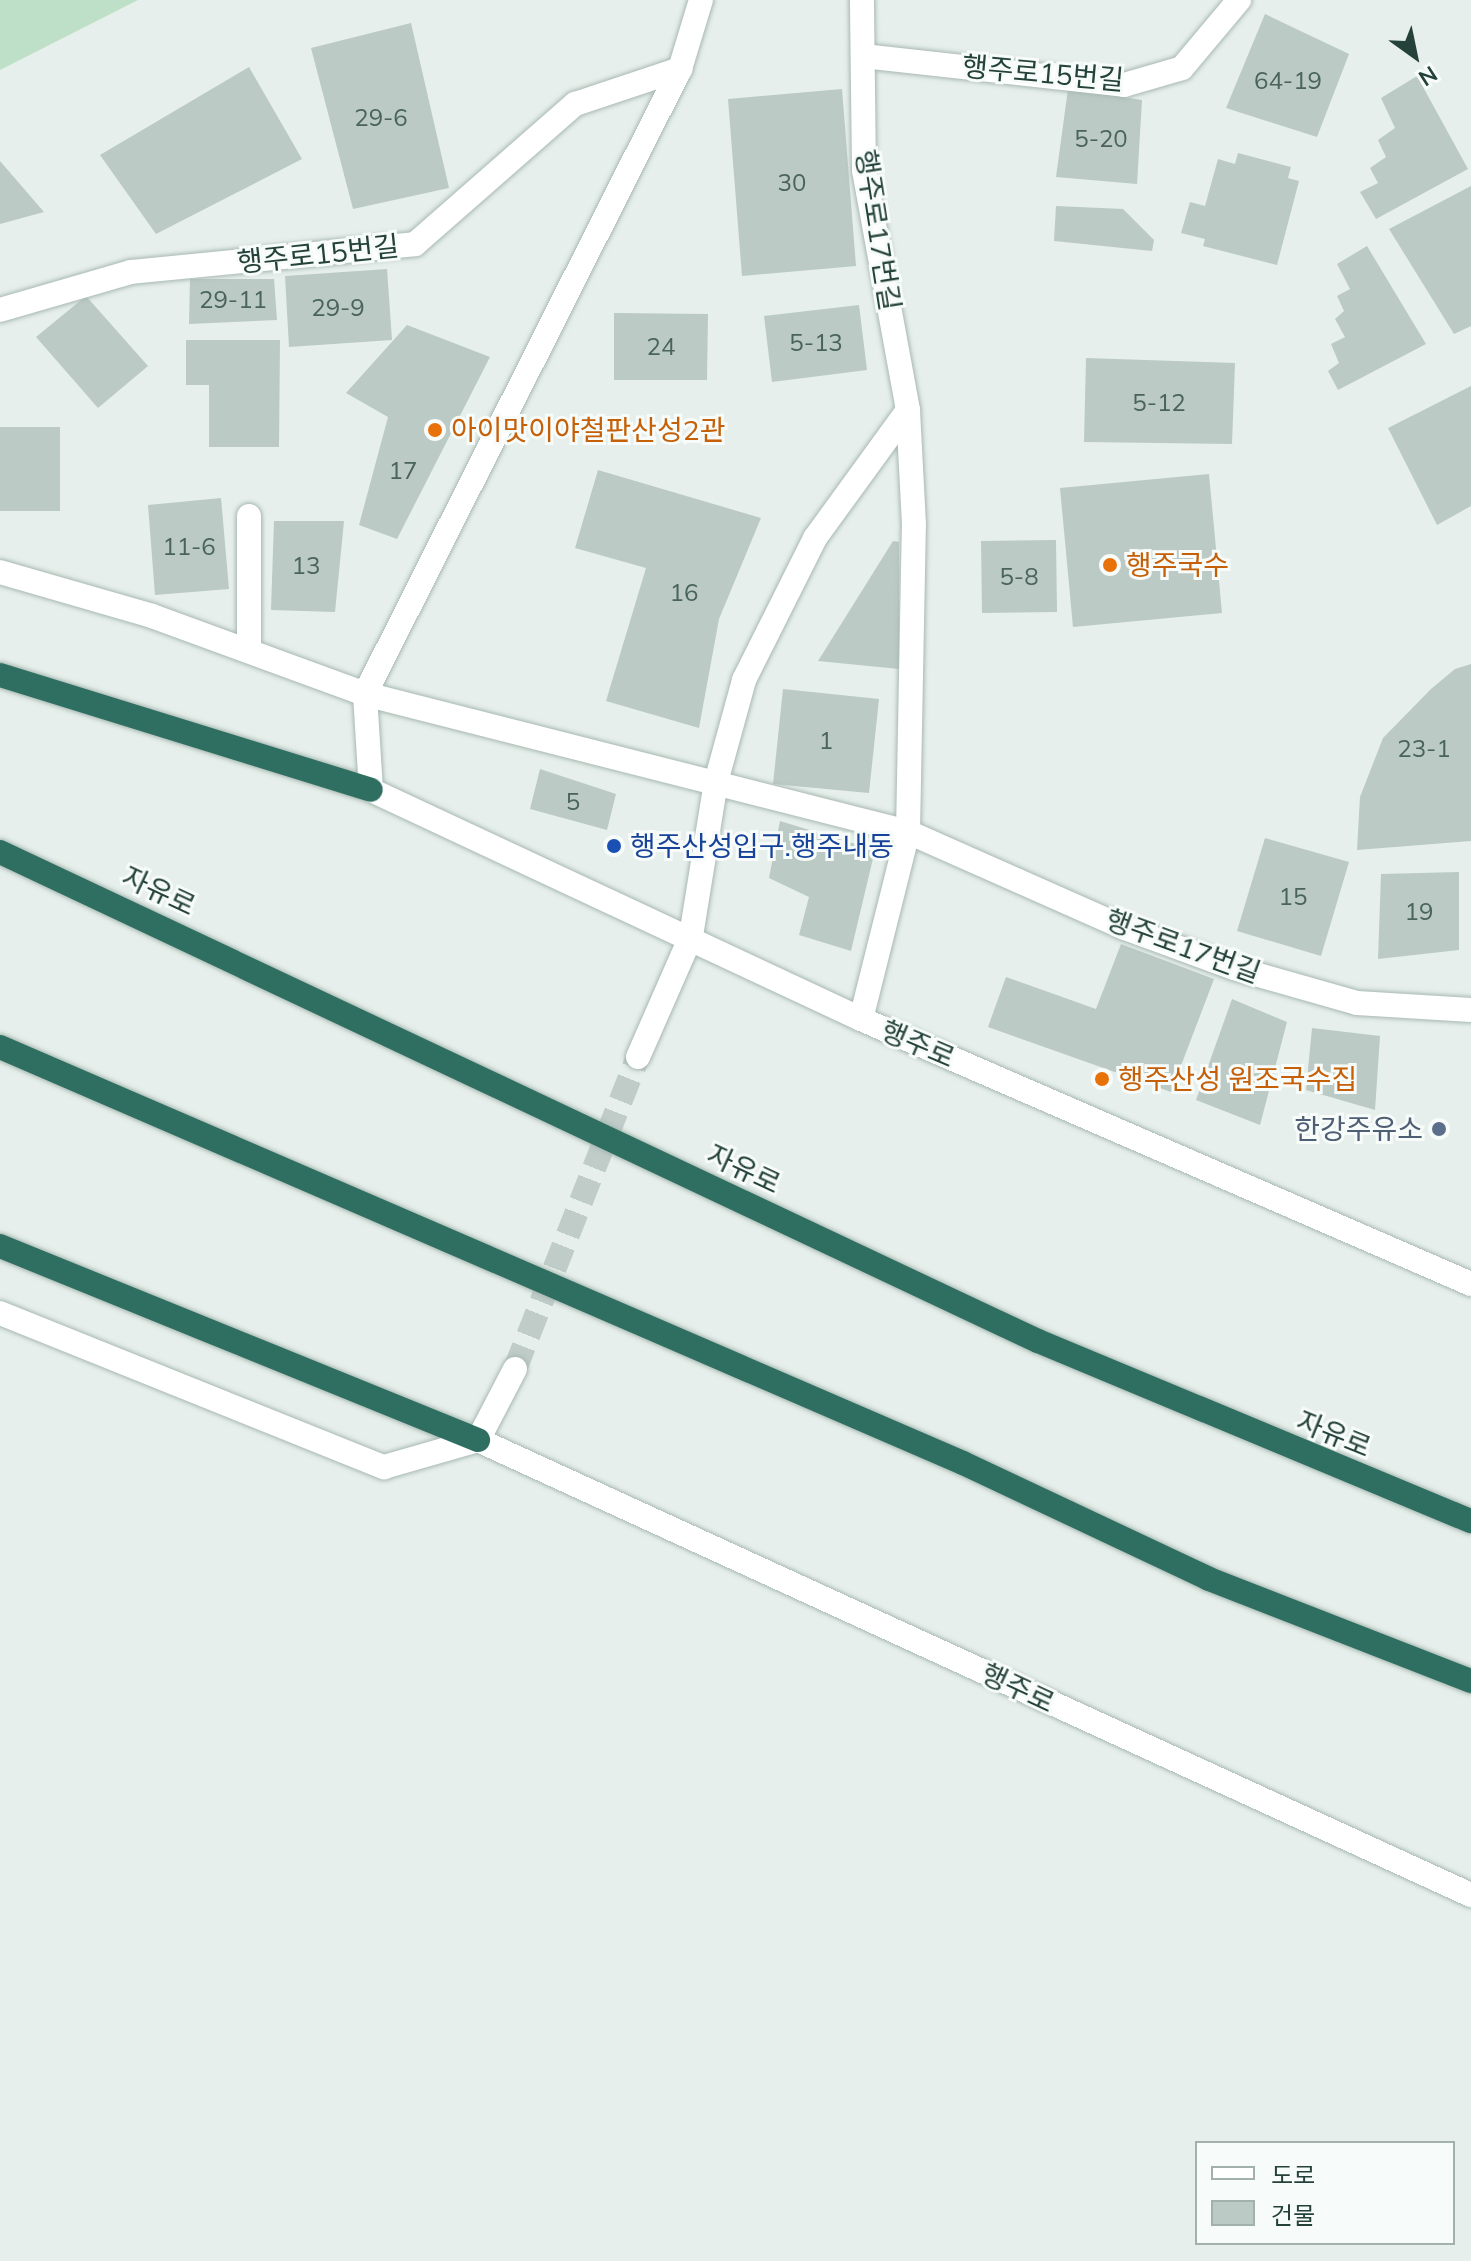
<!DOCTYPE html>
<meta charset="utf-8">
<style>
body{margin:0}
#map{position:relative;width:1471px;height:2261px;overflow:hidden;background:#e6efeb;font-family:Mulish,"Noto Sans KR",sans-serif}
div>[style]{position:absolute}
.green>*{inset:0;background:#bfe0c8}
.building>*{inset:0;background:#bbcac4}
.secondary-tunnel>*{height:24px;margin-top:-12px;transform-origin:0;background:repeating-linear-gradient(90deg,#bfccc8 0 24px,transparent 0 36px)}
.roads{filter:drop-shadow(0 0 2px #a8b8b2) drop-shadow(0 0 2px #a8b8b2)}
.street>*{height:24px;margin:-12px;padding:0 12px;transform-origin:12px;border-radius:12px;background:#fff}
.secondary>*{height:24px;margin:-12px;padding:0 12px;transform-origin:12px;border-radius:12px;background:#fff}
.highway>*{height:24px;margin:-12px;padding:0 12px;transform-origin:12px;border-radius:12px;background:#2f6f62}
.dots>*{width:22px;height:22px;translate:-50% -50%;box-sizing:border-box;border:4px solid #f7fbf9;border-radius:50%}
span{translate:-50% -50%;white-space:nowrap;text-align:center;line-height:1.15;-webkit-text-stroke:6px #f7fbf9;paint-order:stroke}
.number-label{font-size:24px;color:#4a645c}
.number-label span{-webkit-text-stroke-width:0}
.street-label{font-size:28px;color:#24423a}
.food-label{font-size:28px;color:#c56008}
.left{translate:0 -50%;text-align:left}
.transit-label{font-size:28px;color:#164399}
.service-label{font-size:28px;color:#4e5e75}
.right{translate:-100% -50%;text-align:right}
.legend{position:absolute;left:1195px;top:2141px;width:260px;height:104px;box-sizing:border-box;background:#f7fbf9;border:2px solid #a3b1ad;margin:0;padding:10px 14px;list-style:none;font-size:24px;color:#24423a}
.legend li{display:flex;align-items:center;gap:16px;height:40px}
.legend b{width:40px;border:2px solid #a3b1ad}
.north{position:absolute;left:1375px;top:16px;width:80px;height:80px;-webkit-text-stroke:6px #f7fbf9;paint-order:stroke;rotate:147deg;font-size:22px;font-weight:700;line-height:32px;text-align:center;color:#24423a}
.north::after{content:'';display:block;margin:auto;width:28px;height:36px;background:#24423a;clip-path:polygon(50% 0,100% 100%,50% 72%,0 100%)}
</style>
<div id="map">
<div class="green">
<i style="clip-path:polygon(0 0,138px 0,0 70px)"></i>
</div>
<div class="building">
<i style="clip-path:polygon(1265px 14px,1349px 54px,1317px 137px,1226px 108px)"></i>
<i style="clip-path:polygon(411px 23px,449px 188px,353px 209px,311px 48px)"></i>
<i style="clip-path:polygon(249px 67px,302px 159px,156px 234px,100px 155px)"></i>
<i style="clip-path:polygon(1417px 76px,1468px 169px,1376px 219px,1360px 192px,1378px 183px,1370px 168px,1386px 157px,1378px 140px,1395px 128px,1381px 98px)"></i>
<i style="clip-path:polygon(842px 89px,856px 266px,742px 276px,728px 99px)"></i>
<i style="clip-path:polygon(1068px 89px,1142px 100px,1137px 184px,1056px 177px)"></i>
<i style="clip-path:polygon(1238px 153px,1291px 167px,1288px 178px,1299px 181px,1277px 265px,1203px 246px,1205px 239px,1181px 233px,1190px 202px,1205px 206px,1218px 159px,1235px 164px)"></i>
<i style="clip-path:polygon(0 161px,44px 212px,0 224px)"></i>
<i style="clip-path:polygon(1471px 186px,1471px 326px,1454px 334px,1389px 229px)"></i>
<i style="clip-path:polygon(1056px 206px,1123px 209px,1154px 240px,1152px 251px,1054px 241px)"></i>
<i style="clip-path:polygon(1367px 246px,1426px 344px,1338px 390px,1328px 371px,1339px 363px,1331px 344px,1345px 337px,1335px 319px,1344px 311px,1337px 296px,1350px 289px,1337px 264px)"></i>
<i style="clip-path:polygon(387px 269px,392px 340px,289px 347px,285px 276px)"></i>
<i style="clip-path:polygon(190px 279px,274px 279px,277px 320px,189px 324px)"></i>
<i style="clip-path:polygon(86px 296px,148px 366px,98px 408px,36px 337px)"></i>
<i style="clip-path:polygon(859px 305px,867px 370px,772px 382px,764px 316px)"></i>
<i style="clip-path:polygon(614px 313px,708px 314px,707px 380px,614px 380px)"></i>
<i style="clip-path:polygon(407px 325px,490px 357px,397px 539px,359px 525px,388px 417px,346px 393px)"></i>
<i style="clip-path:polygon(186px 340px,280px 340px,279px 447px,209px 447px,209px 385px,186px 385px)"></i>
<i style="clip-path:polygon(1086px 358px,1235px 363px,1232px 444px,1084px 442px)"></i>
<i style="clip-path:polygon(1471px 386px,1471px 506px,1437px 525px,1388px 428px)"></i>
<i style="clip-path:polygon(0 427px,60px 427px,60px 511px,0 511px)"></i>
<i style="clip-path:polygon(598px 470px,761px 518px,719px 619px,699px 728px,606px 701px,646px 568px,575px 548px)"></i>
<i style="clip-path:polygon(1209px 474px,1222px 613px,1073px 627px,1060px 488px)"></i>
<i style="clip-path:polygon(221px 498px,229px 589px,155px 595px,148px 505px)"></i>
<i style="clip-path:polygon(274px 521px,344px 521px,335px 612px,271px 610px)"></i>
<i style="clip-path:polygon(1056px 540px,1057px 612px,982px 613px,981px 541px)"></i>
<i style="clip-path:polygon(893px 541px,899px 542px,899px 669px,818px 661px)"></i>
<i style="clip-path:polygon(1471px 664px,1471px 841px,1357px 850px,1360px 797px,1383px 738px,1431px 689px,1455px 669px)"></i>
<i style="clip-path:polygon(783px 689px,879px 699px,869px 793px,773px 784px)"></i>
<i style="clip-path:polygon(540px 769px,616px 794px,607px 830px,530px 809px)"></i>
<i style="clip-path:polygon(780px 821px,875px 850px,851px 951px,799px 935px,809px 897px,769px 878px)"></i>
<i style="clip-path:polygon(1265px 838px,1349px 862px,1321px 956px,1237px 931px)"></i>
<i style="clip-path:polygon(1459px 872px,1459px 950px,1378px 959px,1381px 874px)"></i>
<i style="clip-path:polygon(1121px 944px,1214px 979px,1171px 1092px,988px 1027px,1006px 977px,1096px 1009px)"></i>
<i style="clip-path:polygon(1232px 999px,1287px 1022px,1260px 1125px,1196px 1100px)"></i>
<i style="clip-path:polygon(1312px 1028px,1380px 1036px,1375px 1110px,1306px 1090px)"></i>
</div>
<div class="secondary-tunnel">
<i style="left:515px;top:1369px;width:335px;rotate:-68.5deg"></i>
</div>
<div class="roads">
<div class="street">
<i style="left:863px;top:56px;width:263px;rotate:6.3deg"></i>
<i style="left:1124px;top:85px;width:60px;rotate:-16.3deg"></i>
<i style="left:1182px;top:68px;width:89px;rotate:-50deg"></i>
<i style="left:0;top:310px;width:136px;rotate:-16.2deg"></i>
<i style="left:131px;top:272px;width:285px;rotate:-5.6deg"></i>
<i style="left:415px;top:244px;width:213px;rotate:-41.2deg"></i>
<i style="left:575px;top:104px;width:111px;rotate:-18.4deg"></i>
<i style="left:249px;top:516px;width:135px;rotate:90deg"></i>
<i style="left:0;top:572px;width:158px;rotate:16.1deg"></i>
<i style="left:152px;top:616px;width:227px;rotate:20.1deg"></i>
<i style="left:365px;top:694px;width:560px;rotate:14.26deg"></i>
<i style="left:908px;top:832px;width:237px;rotate:23.9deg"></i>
<i style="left:1125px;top:928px;width:116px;rotate:20.2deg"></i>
<i style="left:1234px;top:968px;width:128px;rotate:15.9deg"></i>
<i style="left:1357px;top:1003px;width:114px;rotate:3.5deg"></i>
<i style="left:371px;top:790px;width:96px;rotate:-93.6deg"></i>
<i style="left:365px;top:694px;width:700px;rotate:-63.25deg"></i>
<i style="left:680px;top:69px;width:72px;rotate:-73.1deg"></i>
<i style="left:691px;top:936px;width:156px;rotate:-80.8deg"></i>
<i style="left:716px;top:782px;width:106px;rotate:-74.6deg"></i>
<i style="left:744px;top:680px;width:159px;rotate:-63.4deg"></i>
<i style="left:815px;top:538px;width:158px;rotate:-54deg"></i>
<i style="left:861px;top:1019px;width:193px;rotate:-75.9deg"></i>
<i style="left:908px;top:832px;width:307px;rotate:-88.9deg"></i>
<i style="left:914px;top:525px;width:115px;rotate:-93deg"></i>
<i style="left:908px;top:410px;width:244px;rotate:-100.4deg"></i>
<i style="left:864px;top:170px;width:170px;rotate:-90.7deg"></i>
<i style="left:0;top:1313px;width:414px;rotate:21.9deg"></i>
<i style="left:384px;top:1467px;width:98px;rotate:-16deg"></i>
</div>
<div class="secondary">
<i style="left:371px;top:790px;width:541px;rotate:25.05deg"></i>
<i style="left:861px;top:1019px;width:665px;rotate:23.48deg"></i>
<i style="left:638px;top:1057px;width:132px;rotate:-66.3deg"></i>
<i style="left:515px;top:1369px;width:80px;rotate:117.5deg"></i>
<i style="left:478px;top:1440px;width:1092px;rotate:24.62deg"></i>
</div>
<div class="highway">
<i style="left:0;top:675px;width:388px;rotate:17.2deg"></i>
<i style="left:0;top:852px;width:1147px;rotate:25.23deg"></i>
<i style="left:1038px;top:1341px;width:469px;rotate:22.6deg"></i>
<i style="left:0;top:1047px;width:1049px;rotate:23.36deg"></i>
<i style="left:963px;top:1463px;width:272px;rotate:25.2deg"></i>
<i style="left:1209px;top:1579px;width:281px;rotate:21.3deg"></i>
<i style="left:0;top:1246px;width:516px;rotate:22.09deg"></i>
</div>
</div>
<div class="dots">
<i style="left:435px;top:430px;background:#e8710a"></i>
<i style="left:1110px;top:565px;background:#e8710a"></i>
<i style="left:614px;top:846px;background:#1a4fb4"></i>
<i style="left:1102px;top:1079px;background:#e8710a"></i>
<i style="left:1439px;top:1129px;background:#5c6f8a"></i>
</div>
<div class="number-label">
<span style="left:1288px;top:81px">64-19</span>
<span style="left:381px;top:118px">29-6</span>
<span style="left:1101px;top:139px">5-20</span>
<span style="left:792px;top:183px">30</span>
<span style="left:233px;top:300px">29-11</span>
<span style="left:338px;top:308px">29-9</span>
<span style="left:816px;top:343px">5-13</span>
<span style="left:661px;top:347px">24</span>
<span style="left:1159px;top:403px">5-12</span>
<span style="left:403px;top:471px">17</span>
<span style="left:189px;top:547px">11-6</span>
<span style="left:306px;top:566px">13</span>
<span style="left:1019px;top:577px">5-8</span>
<span style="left:684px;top:593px">16</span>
<span style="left:826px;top:741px">1</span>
<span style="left:1424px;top:749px">23-1</span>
<span style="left:573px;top:802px">5</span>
<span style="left:1293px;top:897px">15</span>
<span style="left:1419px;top:912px">19</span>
</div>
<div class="street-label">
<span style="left:1043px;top:73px;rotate:5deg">행주로15번길</span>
<span style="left:878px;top:230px;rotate:81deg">행주로17번길</span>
<span style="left:318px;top:254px;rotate:-6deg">행주로15번길</span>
<span style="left:159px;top:891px;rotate:25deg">자유로</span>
<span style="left:1183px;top:946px;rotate:20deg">행주로17번길</span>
<span style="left:918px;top:1044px;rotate:23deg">행주로</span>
<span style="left:744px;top:1169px;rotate:25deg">자유로</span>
<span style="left:1334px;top:1434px;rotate:22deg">자유로</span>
<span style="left:1018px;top:1688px;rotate:25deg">행주로</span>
</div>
<div class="food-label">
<span class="left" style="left:451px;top:430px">아이맛이야철판산성2관</span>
<span class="left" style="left:1126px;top:565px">행주국수</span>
<span class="left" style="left:1118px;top:1079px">행주산성 원조국수집</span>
</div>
<div class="transit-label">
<span class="left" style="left:630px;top:846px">행주산성입구.행주내동</span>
</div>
<div class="service-label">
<span class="right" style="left:1423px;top:1129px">한강주유소</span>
</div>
<ul class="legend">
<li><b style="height:10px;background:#fff"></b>도로</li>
<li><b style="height:22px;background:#bbcac4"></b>건물</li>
</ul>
<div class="north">N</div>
</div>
